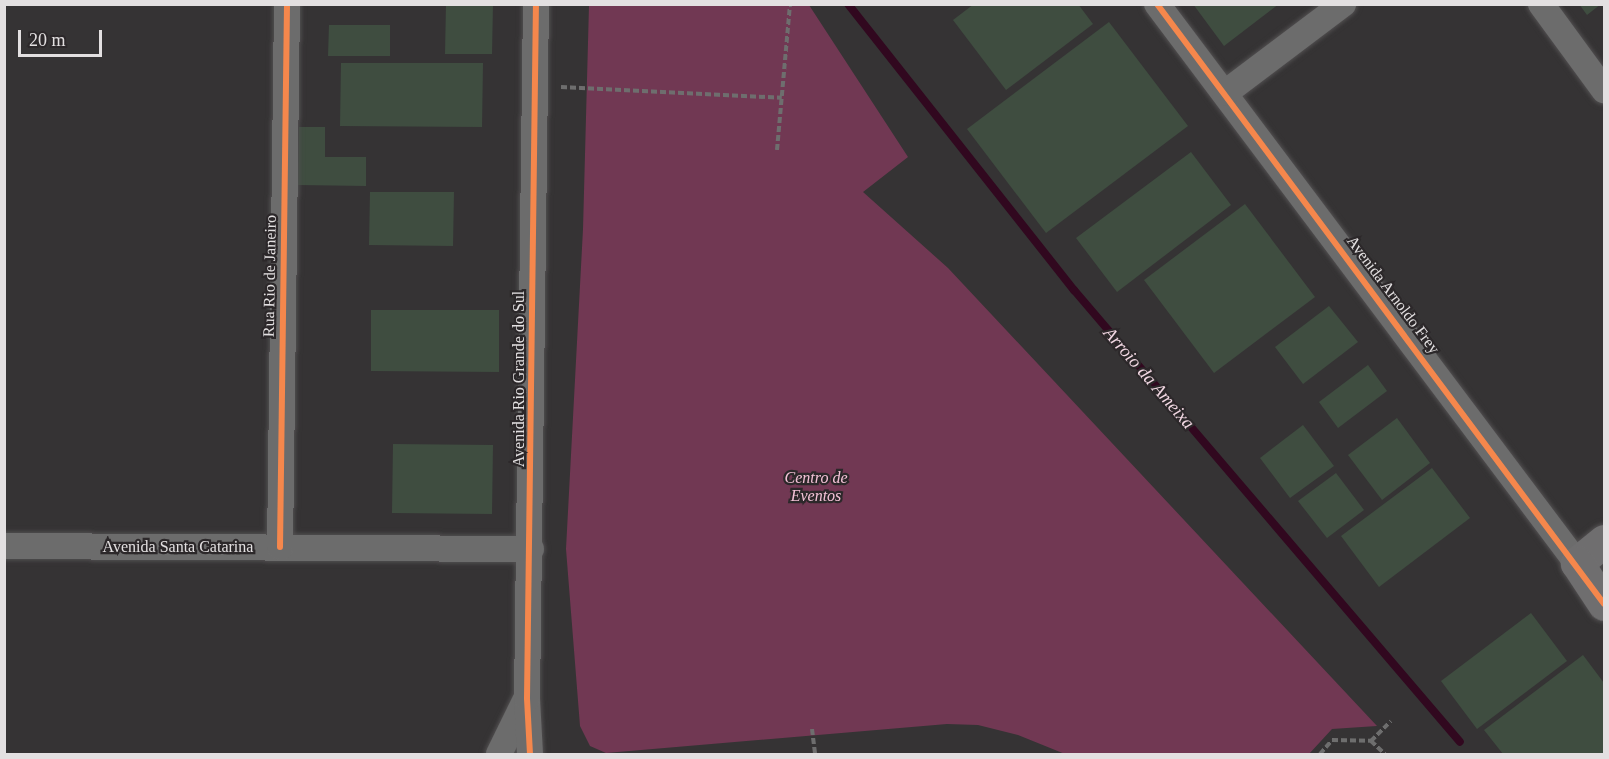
<!DOCTYPE html>
<style>
body{margin:0}
#map{position:relative;width:1609px;height:759px;overflow:hidden;background:#353334;font-family:Georgia,serif}
div>[style]{position:absolute}
.green>*{inset:0;background:#713853}
.stream>*{height:8px;margin:-4px;padding:0 4px;transform-origin:4px;border-radius:4px;background:#31081f}
.building>*{inset:0;background:#3f4d40}
.path>*{height:4px;margin-top:-2px;transform-origin:0;background:repeating-linear-gradient(90deg,#6e6e6e 0 6px,transparent 0 9px)}
.roads{filter:drop-shadow(0 0 2px #514f50) drop-shadow(0 0 2px #514f50)}
.street>*{height:26px;margin:-13px;padding:0 13px;transform-origin:13px;border-radius:13px;background:#6c6c6c}
.secondary>*{height:33px;margin:-16.5px;padding:0 16.5px;transform-origin:16.5px;border-radius:16.5px;background:#6f6e6f}
.cycleway>*{height:6px;margin:-3px;padding:0 3px;transform-origin:3px;border-radius:3px;background:#f5874c}
span{translate:-50% -50%;white-space:nowrap;text-align:center;line-height:1.15;-webkit-text-stroke:4.5px #2c282a;paint-order:stroke}
.street-label{font-size:16px;color:#e3e0e1}
.park-label{font-size:16px;color:#f4c2d7;font-style:italic}
.water-label{font-size:18px;color:#f2d8e3;font-style:italic}
.frame{position:absolute;inset:0;border:6px solid #e3e0e1;pointer-events:none}
.scale{position:absolute;left:18px;top:30px;width:84px;height:27px;box-sizing:border-box;border:3px solid #e3e0e1;border-top:0;padding-left:8px;font-size:18px;line-height:21px;white-space:nowrap;color:#e3e0e1;-webkit-text-stroke:4px #2c282a;paint-order:stroke}
</style>
<div id="map">
<div class="green">
<i style="clip-path:polygon(809px 5px,908px 157px,863px 192px,948px 268px,1377px 726px,1332px 729px,1309px 754px,1065px 754px,1018px 735px,978px 725px,947px 724px,606px 753px,590px 746px,580px 726px,566px 549px,583px 229px,589px 5px)"></i>
</div>
<div class="stream">
<i style="left:848px;top:4px;width:365px;rotate:51.7deg"></i>
<i style="left:1074px;top:290px;width:594px;rotate:49.5deg"></i>
</div>
<div class="building">
<i style="clip-path:polygon(446px 4px,493px 4px,492px 54px,445px 54px)"></i>
<i style="clip-path:polygon(974px 4px,1078px 4px,1093px 24px,1006px 90px,953px 20px)"></i>
<i style="clip-path:polygon(1193px 4px,1279px 4px,1224px 46px)"></i>
<i style="clip-path:polygon(1579px 4px,1601px 4px,1587px 15px)"></i>
<i style="clip-path:polygon(1109px 22px,1188px 126px,1046px 233px,967px 129px)"></i>
<i style="clip-path:polygon(329px 25px,390px 25px,390px 56px,328px 56px)"></i>
<i style="clip-path:polygon(341px 63px,483px 63px,482px 127px,340px 126px)"></i>
<i style="clip-path:polygon(299px 127px,325px 127px,325px 157px,366px 157px,366px 186px,298px 185px)"></i>
<i style="clip-path:polygon(1191px 152px,1231px 205px,1117px 292px,1076px 238px)"></i>
<i style="clip-path:polygon(370px 192px,454px 192px,453px 246px,369px 245px)"></i>
<i style="clip-path:polygon(1245px 204px,1315px 297px,1214px 373px,1144px 280px)"></i>
<i style="clip-path:polygon(1329px 306px,1358px 342px,1303px 384px,1275px 347px)"></i>
<i style="clip-path:polygon(371px 310px,499px 310px,499px 372px,371px 371px)"></i>
<i style="clip-path:polygon(1368px 365px,1387px 391px,1338px 428px,1319px 402px)"></i>
<i style="clip-path:polygon(1397px 418px,1430px 463px,1382px 500px,1348px 455px)"></i>
<i style="clip-path:polygon(1303px 425px,1334px 466px,1290px 498px,1260px 458px)"></i>
<i style="clip-path:polygon(393px 444px,493px 445px,492px 514px,392px 513px)"></i>
<i style="clip-path:polygon(1432px 468px,1470px 518px,1379px 587px,1341px 536px)"></i>
<i style="clip-path:polygon(1336px 473px,1364px 510px,1327px 538px,1298px 501px)"></i>
<i style="clip-path:polygon(1531px 613px,1567px 661px,1477px 729px,1441px 681px)"></i>
<i style="clip-path:polygon(1583px 655px,1604px 683px,1604px 754px,1503px 754px,1484px 730px)"></i>
</div>
<div class="path">
<i style="left:561px;top:87px;width:221px;rotate:2.8deg"></i>
<i style="left:777px;top:150px;width:147px;rotate:-84.9deg"></i>
<i style="left:812px;top:729px;width:25px;rotate:83deg"></i>
<i style="left:1371px;top:741px;width:28px;rotate:-45deg"></i>
<i style="left:1320px;top:754px;width:18px;rotate:-49deg"></i>
<i style="left:1332px;top:740px;width:39px;rotate:1deg"></i>
<i style="left:1371px;top:741px;width:19px;rotate:43deg"></i>
</div>
<div class="roads">
<div class="street">
<i style="left:1157px;top:4px;width:699px;rotate:53.08deg"></i>
<i style="left:1541px;top:4px;width:107px;rotate:53.8deg"></i>
<i style="left:1225px;top:93px;width:148px;rotate:-37deg"></i>
<i style="left:4px;top:546px;width:527px;rotate:0.33deg"></i>
<i style="left:280px;top:547px;width:543px;rotate:-89.26deg"></i>
<i style="left:499px;top:754px;width:59px;rotate:-63.9deg"></i>
<i style="left:530px;top:754px;width:56px;rotate:-93.1deg"></i>
<i style="left:527px;top:698px;width:694px;rotate:-89.26deg"></i>
</div>
<div class="secondary">
<i style="left:1604px;top:541px;width:35px;rotate:141deg"></i>
<i style="left:1577px;top:563px;width:49px;rotate:56.6deg"></i>
</div>
</div>
<div class="cycleway">
<i style="left:1157px;top:4px;width:748px;rotate:53.31deg"></i>
<i style="left:280px;top:547px;width:543px;rotate:-89.26deg"></i>
<i style="left:530px;top:754px;width:56px;rotate:-93.1deg"></i>
<i style="left:527px;top:698px;width:694px;rotate:-89.26deg"></i>
</div>
<div class="street-label">
<span style="left:270px;top:276px;rotate:-89deg">Rua Rio de Janeiro</span>
<span style="left:1393px;top:295px;rotate:53deg">Avenida Arnoldo Frey</span>
<span style="left:519px;top:379px;rotate:-90deg">Avenida Rio Grande do Sul</span>
<span style="left:178px;top:547px">Avenida Santa Catarina</span>
</div>
<div class="park-label">
<span style="left:816px;top:487px">Centro de<br>Eventos</span>
</div>
<div class="water-label">
<span style="left:1149px;top:378px;rotate:49deg">Arroio da Ameixa</span>
</div>
<div class="frame"></div>
<div class="scale">20 m</div>
</div>
